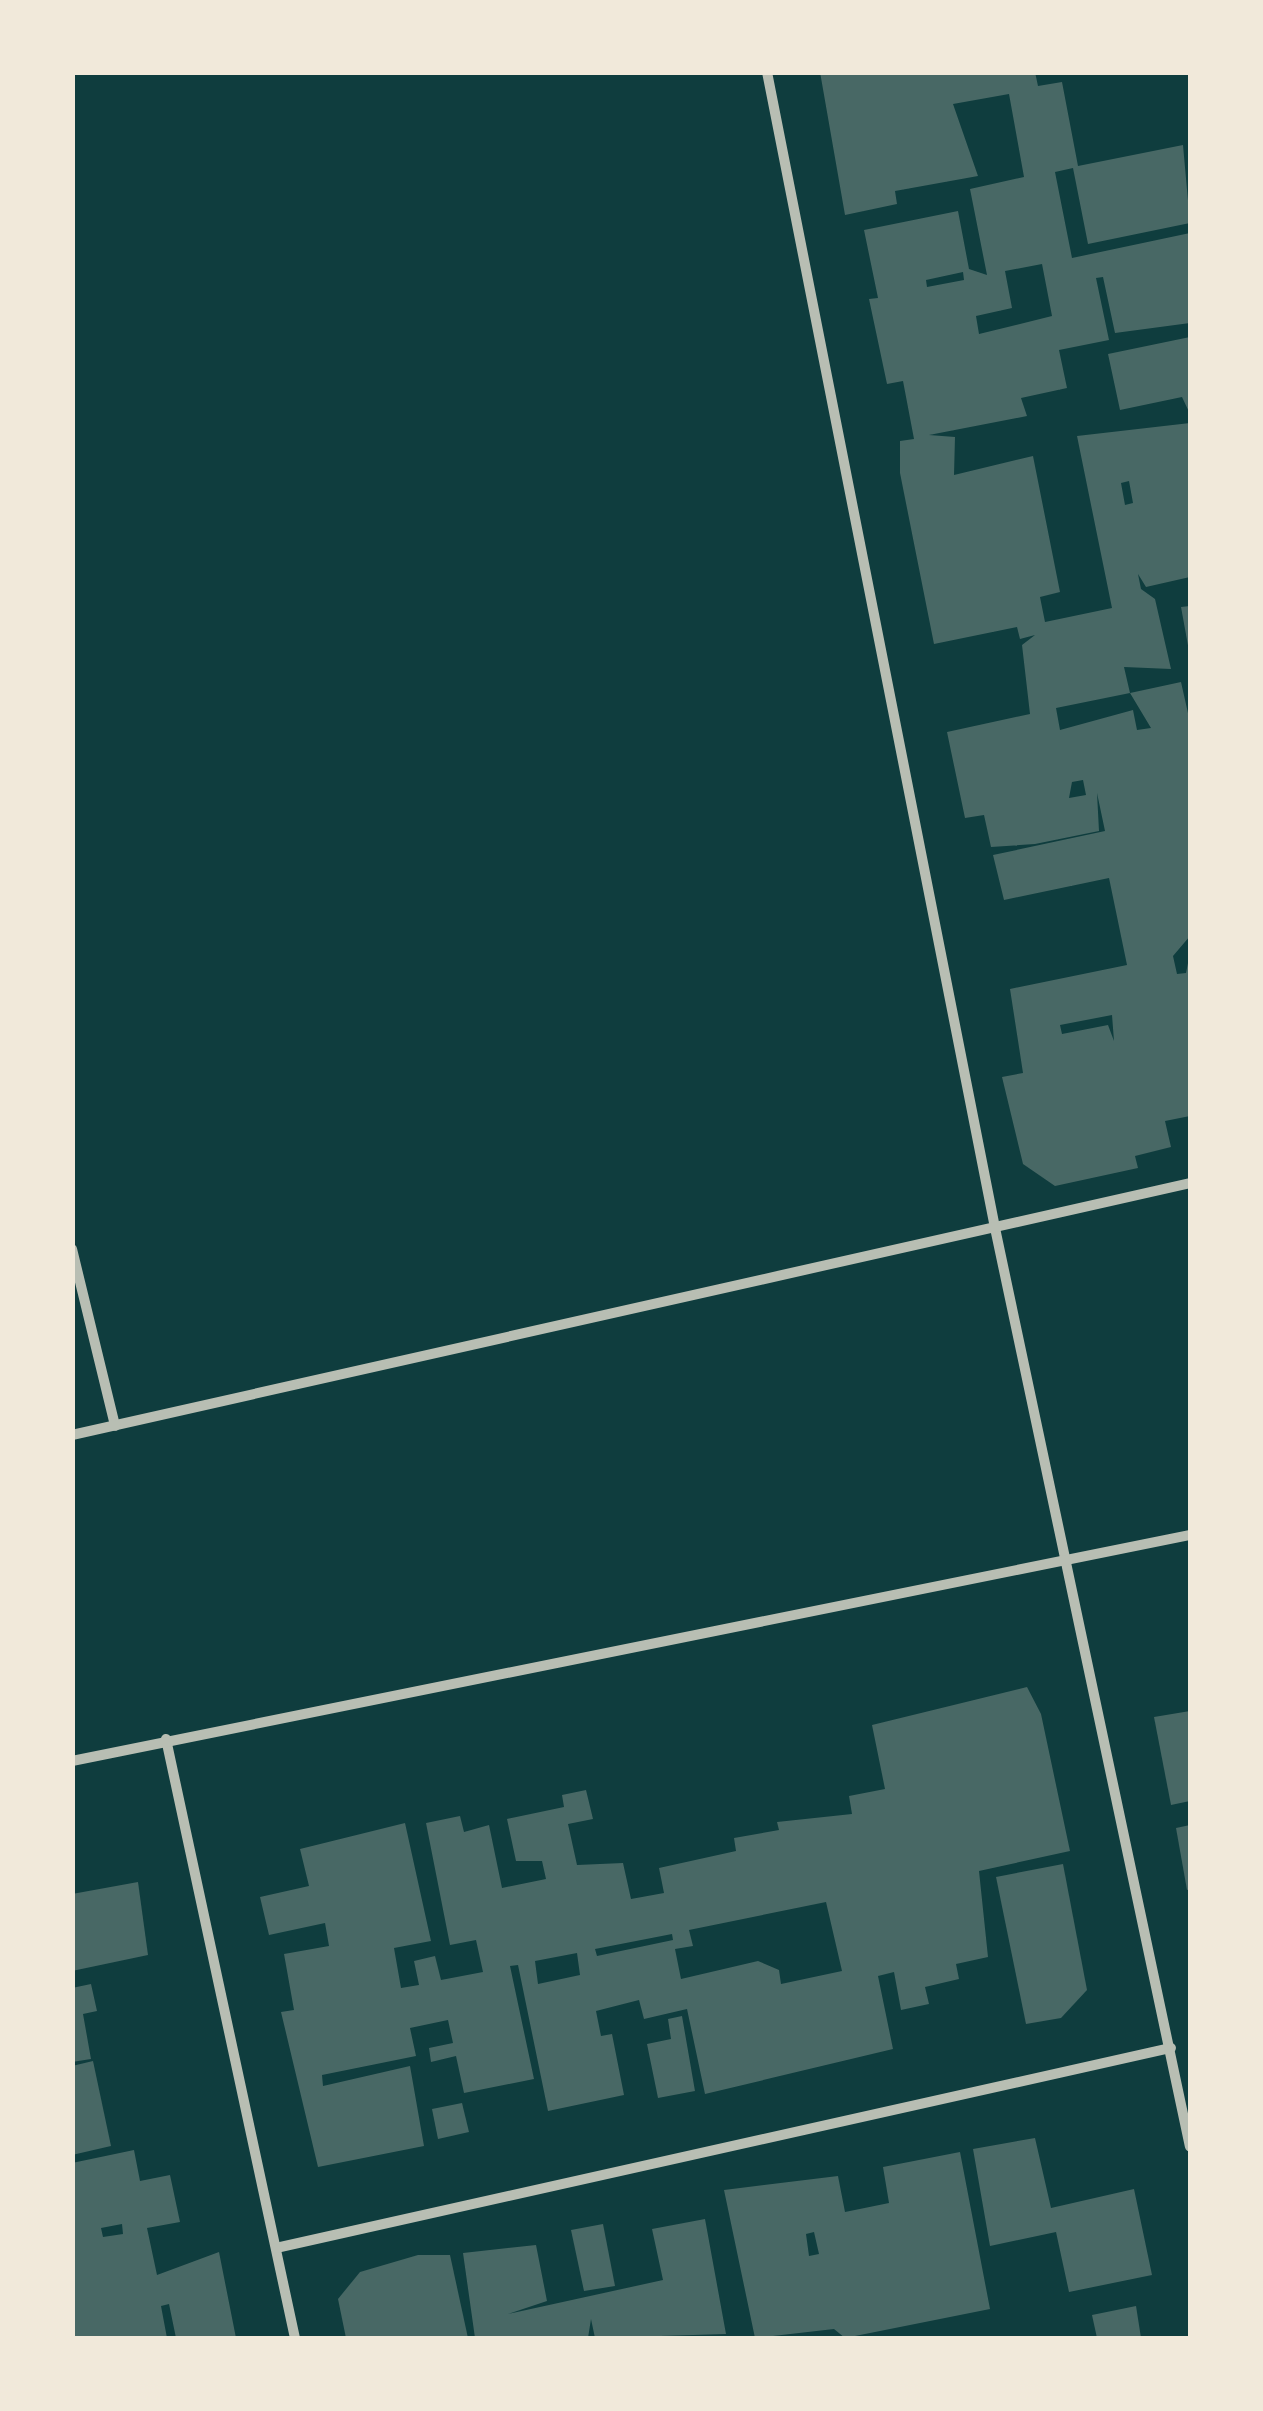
<!DOCTYPE html>
<style>
body{margin:0}
#map{position:relative;width:1263px;height:2411px;overflow:hidden;background:#0f3d3e;font-family:Barlow,sans-serif}
div>[style]{position:absolute}
.building>*{inset:0;background:#486865}
.minor>*{height:10px;margin:-5px;padding:0 5px;transform-origin:5px;border-radius:5px;background:#b8beb3}
span{translate:-50% -50%;white-space:nowrap;text-align:center;line-height:1.15;-webkit-text-stroke:10px #f1e9da;paint-order:stroke}
.frame{position:absolute;inset:0;border:75px solid #f1e9da;pointer-events:none}
</style>
<div id="map">
<div class="building">
<i style="clip-path:polygon(evenodd,820px 72px,1035px 72px,1038px 86px,1062px 82px,1078px 166px,1183px 145px,1190px 223px,1088px 244px,1073px 168px,1055px 172px,1072px 258px,1190px 233px,1190px 323px,1115px 333px,1103px 277px,1096px 278px,1109px 340px,1059px 350px,1067px 388px,1021px 398px,1027px 416px,929px 435px,955px 437px,954px 475px,1033px 456px,1060px 592px,1040px 597px,1045px 622px,1112px 608px,1077px 436px,1190px 423px,1190px 577px,1146px 587px,1138px 574px,1141px 589px,1155px 599px,1171px 669px,1124px 667px,1130px 693px,1056px 708px,1060px 730px,1133px 710px,1137px 730px,1151px 728px,1130px 693px,1181px 682px,1190px 722px,1190px 936px,1173px 956px,1177px 974px,1186px 973px,1190px 953px,1190px 1116px,1165px 1121px,1171px 1147px,1135px 1156px,1138px 1168px,1055px 1186px,1023px 1164px,1002px 1077px,1023px 1073px,1010px 989px,1127px 965px,1109px 878px,1004px 900px,993px 855px,1105px 831px,1097px 793px,1099px 831px,1035px 844px,991px 847px,984px 815px,965px 818px,947px 732px,1030px 714px,1022px 645px,1035px 635px,1020px 639px,1017px 627px,934px 644px,900px 473px,900px 441px,914px 439px,903px 381px,887px 384px,869px 299px,878px 298px,864px 230px,958px 211px,969px 269px,987px 275px,970px 189px,1024px 177px,1009px 94px,953px 104px,978px 176px,895px 191px,897px 204px,845px 215px,820px 72px,1042px 264px,1052px 316px,979px 334px,976px 316px,1012px 308px,1005px 271px,1042px 264px,820px 72px,963px 272px,964px 280px,927px 287px,926px 280px,963px 272px,820px 72px,1129px 481px,1133px 503px,1125px 505px,1121px 483px,1129px 481px,820px 72px,1083px 780px,1086px 795px,1069px 798px,1072px 782px,1083px 780px,820px 72px,1112px 1015px,1114px 1041px,1108px 1025px,1062px 1034px,1060px 1025px,1112px 1015px)"></i>
<i style="clip-path:polygon(1190px 337px,1190px 414px,1182px 397px,1120px 410px,1108px 354px)"></i>
<i style="clip-path:polygon(1190px 606px,1190px 651px,1189px 651px,1181px 607px)"></i>
<i style="clip-path:polygon(evenodd,1027px 1687px,1041px 1714px,1070px 1851px,979px 1871px,988px 1957px,956px 1964px,959px 1979px,925px 1987px,929px 2004px,901px 2010px,894px 1972px,878px 1976px,893px 2049px,705px 2094px,687px 2009px,644px 2019px,639px 2000px,596px 2011px,601px 2036px,612px 2034px,624px 2095px,548px 2111px,518px 1965px,510px 1966px,534px 2079px,464px 2093px,456px 2056px,431px 2062px,429px 2048px,453px 2043px,448px 2020px,410px 2028px,416px 2056px,322px 2075px,323px 2086px,410px 2066px,424px 2146px,318px 2167px,281px 2012px,294px 2010px,284px 1954px,329px 1946px,325px 1923px,269px 1935px,260px 1897px,309px 1886px,300px 1849px,405px 1823px,431px 1941px,394px 1948px,401px 1988px,419px 1985px,414px 1961px,435px 1956px,441px 1980px,483px 1972px,476px 1940px,450px 1945px,426px 1823px,460px 1816px,464px 1832px,489px 1825px,502px 1888px,546px 1879px,542px 1861px,516px 1861px,507px 1819px,564px 1807px,562px 1795px,586px 1790px,593px 1819px,568px 1824px,577px 1865px,623px 1863px,631px 1899px,664px 1893px,659px 1868px,736px 1851px,734px 1838px,779px 1830px,777px 1822px,852px 1814px,849px 1796px,885px 1789px,872px 1725px,1027px 1687px,826px 1902px,842px 1971px,781px 1984px,779px 1970px,758px 1961px,681px 1979px,675px 1949px,693px 1946px,689px 1930px,826px 1902px,1027px 1687px,672px 1934px,673px 1940px,597px 1956px,595px 1949px,672px 1934px,1027px 1687px,577px 1953px,580px 1975px,538px 1984px,535px 1961px,577px 1953px)"></i>
<i style="clip-path:polygon(1190px 1711px,1190px 1801px,1171px 1805px,1154px 1717px)"></i>
<i style="clip-path:polygon(1190px 1825px,1190px 1889px,1187px 1890px,1176px 1828px)"></i>
<i style="clip-path:polygon(1063px 1864px,1087px 1990px,1061px 2018px,1026px 2024px,996px 1877px)"></i>
<i style="clip-path:polygon(138px 1882px,148px 1955px,72px 1971px,72px 1894px)"></i>
<i style="clip-path:polygon(91px 1984px,97px 2011px,83px 2014px,91px 2059px,72px 2062px,72px 1988px)"></i>
<i style="clip-path:polygon(682px 2016px,695px 2091px,658px 2098px,647px 2044px,671px 2039px,668px 2019px)"></i>
<i style="clip-path:polygon(93px 2061px,111px 2146px,72px 2155px,72px 2066px)"></i>
<i style="clip-path:polygon(462px 2103px,469px 2132px,438px 2139px,432px 2109px)"></i>
<i style="clip-path:polygon(1035px 2138px,1051px 2208px,1134px 2189px,1152px 2275px,1069px 2292px,1056px 2232px,990px 2246px,973px 2149px)"></i>
<i style="clip-path:polygon(evenodd,134px 2150px,140px 2181px,170px 2175px,180px 2222px,147px 2228px,157px 2275px,219px 2252px,236px 2338px,176px 2338px,169px 2304px,161px 2306px,167px 2338px,72px 2338px,72px 2163px,134px 2150px,122px 2224px,123px 2234px,103px 2237px,101px 2228px,122px 2224px)"></i>
<i style="clip-path:polygon(evenodd,960px 2152px,990px 2309px,845px 2338px,834px 2329px,755px 2338px,724px 2190px,838px 2176px,845px 2212px,889px 2203px,883px 2167px,960px 2152px,814px 2232px,819px 2254px,809px 2256px,806px 2234px,814px 2232px)"></i>
<i style="clip-path:polygon(705px 2219px,726px 2334px,595px 2338px,591px 2319px,588px 2338px,475px 2338px,463px 2253px,536px 2245px,547px 2301px,508px 2314px,663px 2280px,652px 2229px)"></i>
<i style="clip-path:polygon(603px 2224px,615px 2286px,584px 2291px,571px 2230px)"></i>
<i style="clip-path:polygon(418px 2255px,450px 2255px,468px 2338px,346px 2338px,338px 2299px,360px 2272px)"></i>
<i style="clip-path:polygon(1136px 2306px,1141px 2338px,1097px 2338px,1092px 2315px)"></i>
</div>
<div class="minor">
<i style="left:767px;top:72px;width:1178px;rotate:78.84deg"></i>
<i style="left:995px;top:1228px;width:939px;rotate:78.02deg"></i>
<i style="left:72px;top:1249px;width:182px;rotate:76.3deg"></i>
<i style="left:72px;top:1435px;width:1146px;rotate:-12.7deg"></i>
<i style="left:166px;top:1739px;width:613px;rotate:77.85deg"></i>
<i style="left:72px;top:1761px;width:1141px;rotate:-11.43deg"></i>
<i style="left:276px;top:2248px;width:917px;rotate:-12.6deg"></i>
</div>
<div class="frame"></div>
</div>
